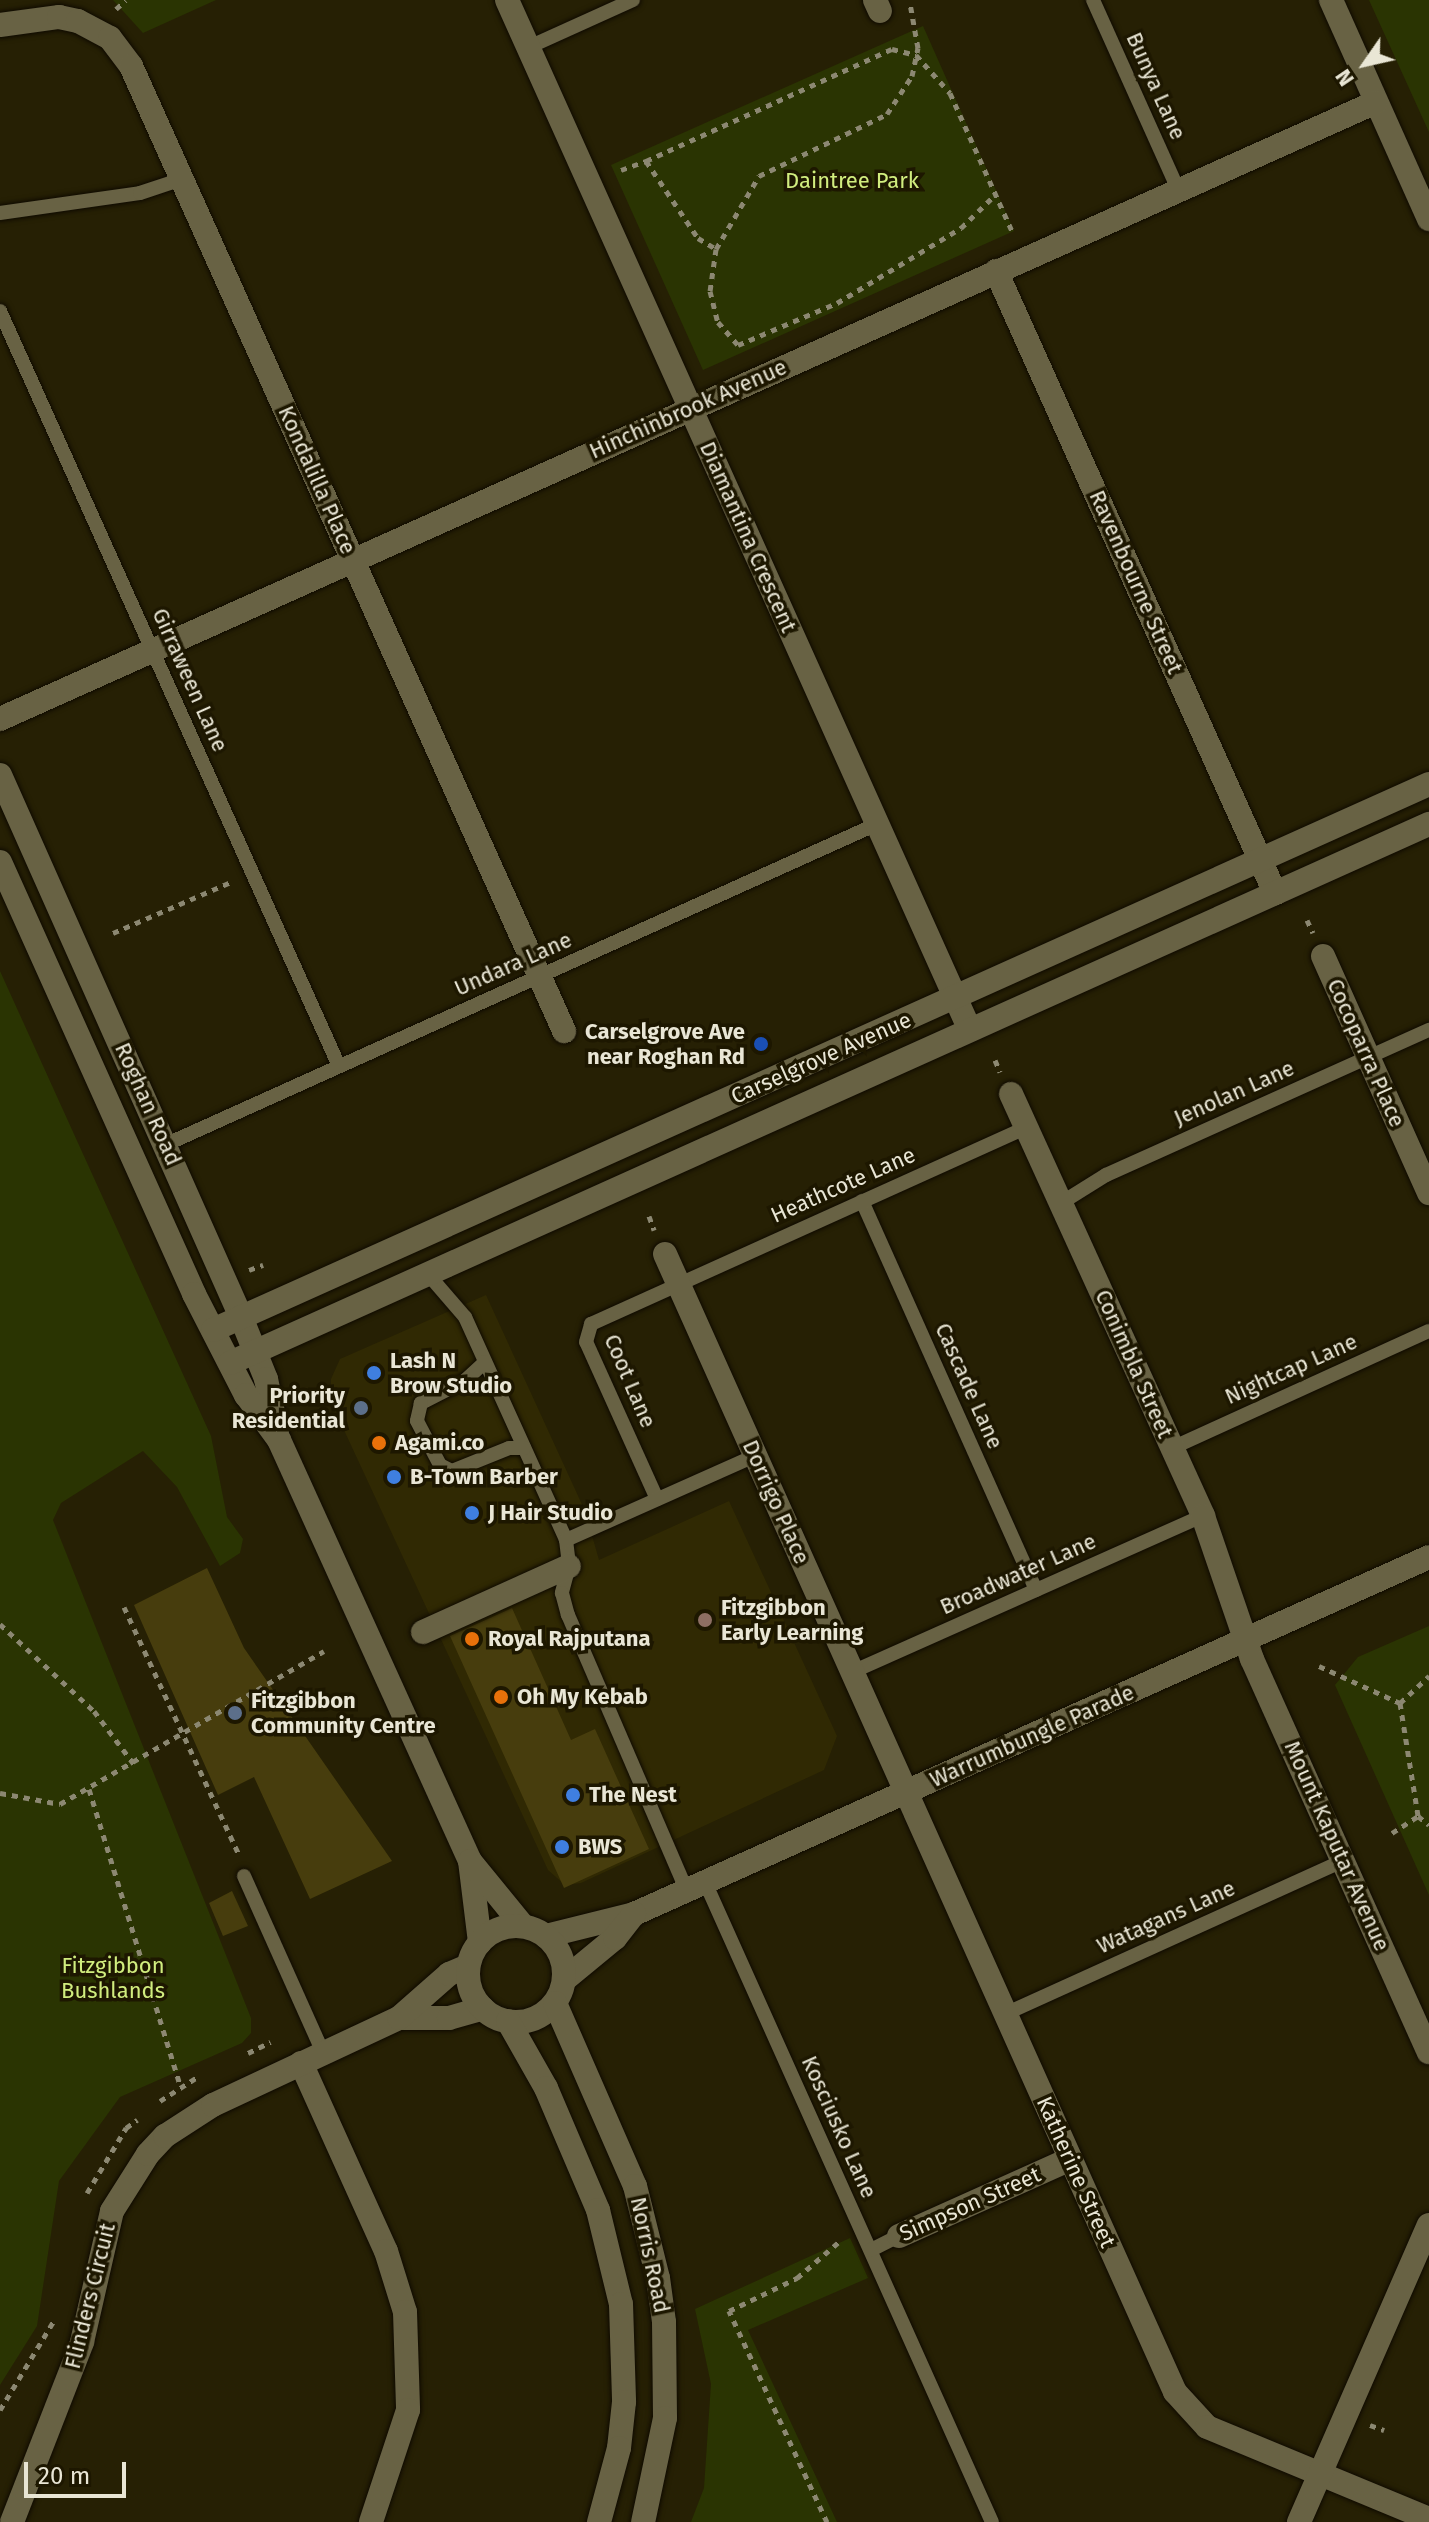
<!DOCTYPE html>
<style>
body{margin:0}
#map{position:relative;width:1429px;height:2522px;overflow:hidden;background:#262004;font-family:"Fira Sans",sans-serif}
div>[style]{position:absolute}
.built>*{inset:0;background:#302903}
.green>*{inset:0;background:#2a3402}
.building>*{inset:0;background:#473d0d}
.path>*{height:5px;margin-top:-2.5px;transform-origin:0;background:repeating-linear-gradient(90deg,#8c8872 0 6px,transparent 0 12px)}
.roads{filter:drop-shadow(0 0 2px #0f0a00) drop-shadow(0 0 2px #0f0a00)}
.lane>*{height:14px;margin:-7px;padding:0 7px;transform-origin:7px;border-radius:7px;background:#686244}
.street>*{height:24px;margin:-12px;padding:0 12px;transform-origin:12px;border-radius:12px;background:#686244}
.secondary>*{height:24px;margin:-12px;padding:0 12px;transform-origin:12px;border-radius:12px;background:#686244}
.secondary>.ring{margin:-12px;padding:0;box-sizing:content-box;background:none;border:24px solid #686244;border-radius:50%}
.dots>*{width:22px;height:22px;translate:-50% -50%;box-sizing:border-box;border:4px solid #1d1700;border-radius:50%}
span{translate:-50% -50%;white-space:nowrap;text-align:center;line-height:1.15;-webkit-text-stroke:7px #1d1700;paint-order:stroke}
.street-label{font-size:22px;color:#e9e6d5}
.park-label{font-size:22px;color:#d1ed7e}
.poi-label{font-size:22px;color:#e9e6d5;font-weight:700}
.right{translate:-100% -50%;text-align:right}
.left{translate:0 -50%;text-align:left}
.north{position:absolute;left:1325px;top:24px;width:80px;height:80px;-webkit-text-stroke:6px #1d1700;paint-order:stroke;rotate:236deg;font-size:22px;font-weight:700;line-height:32px;text-align:center;color:#e9e6d5}
.north::after{content:'';display:block;margin:auto;width:28px;height:36px;background:#e9e6d5;clip-path:polygon(50% 0,100% 100%,50% 72%,0 100%)}
.scale{position:absolute;left:24px;top:2462px;width:102px;height:36px;box-sizing:border-box;border:4px solid #e9e6d5;border-top:0;padding-left:10px;font-size:24px;line-height:28px;white-space:nowrap;color:#e9e6d5;-webkit-text-stroke:6px #1d1700;paint-order:stroke}
</style>
<div id="map">
<div class="built">
<i style="clip-path:polygon(486px 1295px,585px 1511px,599px 1560px,729px 1501px,837px 1736px,824px 1770px,581px 1883px,565px 1885px,548px 1870px,331px 1402px,331px 1379px,340px 1359px)"></i>
</div>
<div class="green">
<i style="clip-path:polygon(113px 0,216px 0,143px 33px)"></i>
<i style="clip-path:polygon(1369px 0,1429px 0,1429px 132px)"></i>
<i style="clip-path:polygon(923px 26px,1014px 231px,703px 370px,611px 165px)"></i>
<i style="clip-path:polygon(0 971px,211px 1436px,227px 1517px,243px 1539px,240px 1553px,220px 1566px,177px 1487px,143px 1451px,61px 1503px,53px 1520px,251px 2018px,251px 2033px,242px 2043px,120px 2097px,59px 2181px,37px 2326px,0 2385px)"></i>
<i style="clip-path:polygon(1429px 1626px,1429px 1895px,1335px 1685px,1358px 1657px)"></i>
<i style="clip-path:polygon(850px 2238px,868px 2278px,748px 2330px,837px 2522px,691px 2522px,704px 2488px,711px 2384px,695px 2309px)"></i>
</div>
<div class="building">
<i style="clip-path:polygon(207px 1568px,244px 1648px,392px 1861px,310px 1899px,254px 1777px,218px 1795px,134px 1605px)"></i>
<i style="clip-path:polygon(512px 1608px,571px 1740px,595px 1729px,649px 1849px,564px 1888px,450px 1636px)"></i>
<i style="clip-path:polygon(232px 1891px,248px 1926px,223px 1936px,209px 1903px)"></i>
</div>
<div class="path">
<i style="left:116px;top:9px;width:13px;rotate:-42deg"></i>
<i style="left:646px;top:161px;width:270px;rotate:-24.5deg"></i>
<i style="left:892px;top:49px;width:25px;rotate:14deg"></i>
<i style="left:916px;top:55px;width:51px;rotate:48.2deg"></i>
<i style="left:950px;top:93px;width:154px;rotate:65.8deg"></i>
<i style="left:621px;top:170px;width:27px;rotate:-20deg"></i>
<i style="left:646px;top:161px;width:93px;rotate:56deg"></i>
<i style="left:698px;top:238px;width:21px;rotate:31deg"></i>
<i style="left:716px;top:249px;width:85px;rotate:-59.5deg"></i>
<i style="left:759px;top:176px;width:142px;rotate:-25.8deg"></i>
<i style="left:887px;top:114px;width:45px;rotate:-56.7deg"></i>
<i style="left:912px;top:76px;width:29px;rotate:-78deg"></i>
<i style="left:918px;top:48px;width:46px;rotate:-100.1deg"></i>
<i style="left:716px;top:249px;width:42px;rotate:98.1deg"></i>
<i style="left:710px;top:291px;width:32px;rotate:76deg"></i>
<i style="left:718px;top:322px;width:30px;rotate:49deg"></i>
<i style="left:738px;top:345px;width:108px;rotate:-23deg"></i>
<i style="left:837px;top:303px;width:145px;rotate:-31.2deg"></i>
<i style="left:961px;top:228px;width:49px;rotate:-44.2deg"></i>
<i style="left:1307px;top:920px;width:14px;rotate:65deg"></i>
<i style="left:113px;top:933px;width:131px;rotate:-23.4deg"></i>
<i style="left:995px;top:1060px;width:13px;rotate:67deg"></i>
<i style="left:649px;top:1216px;width:15px;rotate:70deg"></i>
<i style="left:249px;top:1270px;width:15px;rotate:-20deg"></i>
<i style="left:124px;top:1607px;width:271px;rotate:65.1deg"></i>
<i style="left:0;top:1624px;width:128px;rotate:42.8deg"></i>
<i style="left:94px;top:1711px;width:66px;rotate:53deg"></i>
<i style="left:1319px;top:1666px;width:89px;rotate:24.6deg"></i>
<i style="left:1400px;top:1703px;width:40px;rotate:-43deg"></i>
<i style="left:1400px;top:1703px;width:114px;rotate:80.9deg"></i>
<i style="left:1418px;top:1816px;width:14px;rotate:39deg"></i>
<i style="left:89px;top:1789px;width:310px;rotate:72.9deg"></i>
<i style="left:0;top:1793px;width:61px;rotate:10.4deg"></i>
<i style="left:60px;top:1804px;width:305px;rotate:-30.1deg"></i>
<i style="left:1392px;top:1833px;width:31px;rotate:-33deg"></i>
<i style="left:248px;top:2053px;width:25px;rotate:-26deg"></i>
<i style="left:160px;top:2101px;width:46px;rotate:-32.7deg"></i>
<i style="left:87px;top:2193px;width:76px;rotate:-59deg"></i>
<i style="left:126px;top:2128px;width:14px;rotate:-36deg"></i>
<i style="left:0;top:2410px;width:106px;rotate:-58.9deg"></i>
<i style="left:1370px;top:2425px;width:15px;rotate:20deg"></i>
<i style="left:827px;top:2522px;width:233px;rotate:-114.9deg"></i>
<i style="left:729px;top:2311px;width:76px;rotate:-25.9deg"></i>
<i style="left:797px;top:2278px;width:58px;rotate:-40.8deg"></i>
</div>
<div class="roads">
<div class="lane">
<i style="left:1093px;top:0;width:209px;rotate:65.8deg"></i>
<i style="left:529px;top:47px;width:114px;rotate:-24.3deg"></i>
<i style="left:0;top:213px;width:141px;rotate:-8.1deg"></i>
<i style="left:140px;top:193px;width:44px;rotate:-18.4deg"></i>
<i style="left:0;top:311px;width:828px;rotate:65.82deg"></i>
<i style="left:167px;top:1144px;width:779px;rotate:-24.26deg"></i>
<i style="left:862px;top:1201px;width:426px;rotate:65.9deg"></i>
<i style="left:1061px;top:1203px;width:53px;rotate:-31.9deg"></i>
<i style="left:1106px;top:1175px;width:354px;rotate:-24.2deg"></i>
<i style="left:427px;top:1273px;width:58px;rotate:49.2deg"></i>
<i style="left:465px;top:1317px;width:245px;rotate:65.6deg"></i>
<i style="left:566px;top:1540px;width:26px;rotate:83deg"></i>
<i style="left:569px;top:1566px;width:28px;rotate:105deg"></i>
<i style="left:562px;top:1593px;width:23px;rotate:75deg"></i>
<i style="left:568px;top:1615px;width:301px;rotate:66.7deg"></i>
<i style="left:485px;top:1362px;width:26px;rotate:137deg"></i>
<i style="left:466px;top:1380px;width:51px;rotate:152.9deg"></i>
<i style="left:421px;top:1403px;width:18px;rotate:103deg"></i>
<i style="left:417px;top:1421px;width:50px;rotate:62.4deg"></i>
<i style="left:440px;top:1465px;width:13px;rotate:27deg"></i>
<i style="left:452px;top:1471px;width:61px;rotate:-22deg"></i>
<i style="left:509px;top:1448px;width:15px"></i>
<i style="left:1172px;top:1448px;width:282px;rotate:-24.5deg"></i>
<i style="left:657px;top:1499px;width:172px;rotate:-114.3deg"></i>
<i style="left:586px;top:1342px;width:19px;rotate:-74deg"></i>
<i style="left:591px;top:1324px;width:477px;rotate:-24.3deg"></i>
<i style="left:566px;top:1540px;width:207px;rotate:-24deg"></i>
<i style="left:852px;top:1672px;width:384px;rotate:-24deg"></i>
<i style="left:244px;top:1876px;width:194px;rotate:65.9deg"></i>
<i style="left:705px;top:1882px;width:701px;rotate:65.85deg"></i>
<i style="left:1005px;top:2014px;width:373px;rotate:-24.4deg"></i>
<i style="left:871px;top:2250px;width:31px;rotate:-27deg"></i>
</div>
<div class="street">
<i style="left:507px;top:0;width:1129px;rotate:65.8deg"></i>
<i style="left:875px;top:0;width:12px;rotate:66deg"></i>
<i style="left:1331px;top:0;width:240px;rotate:65.9deg"></i>
<i style="left:0;top:25px;width:60px;rotate:-7.7deg"></i>
<i style="left:59px;top:17px;width:19px;rotate:12deg"></i>
<i style="left:78px;top:21px;width:36px;rotate:28deg"></i>
<i style="left:110px;top:38px;width:35px;rotate:53deg"></i>
<i style="left:131px;top:66px;width:1058px;rotate:65.83deg"></i>
<i style="left:996px;top:271px;width:682px;rotate:65.84deg"></i>
<i style="left:0;top:719px;width:1508px;rotate:-24.15deg"></i>
<i style="left:1323px;top:956px;width:260px;rotate:65.9deg"></i>
<i style="left:1011px;top:1094px;width:464px;rotate:65.5deg"></i>
<i style="left:1203px;top:1516px;width:151px;rotate:71.1deg"></i>
<i style="left:1252px;top:1659px;width:431px;rotate:65.8deg"></i>
<i style="left:665px;top:1254px;width:1247px;rotate:65.86deg"></i>
<i style="left:1175px;top:2392px;width:47px;rotate:47.6deg"></i>
<i style="left:1207px;top:2427px;width:240px;rotate:22.5deg"></i>
<i style="left:423px;top:1632px;width:160px;rotate:-24.3deg"></i>
<i style="left:546px;top:1936px;width:91px;rotate:-14deg"></i>
<i style="left:634px;top:1914px;width:871px;rotate:-24.18deg"></i>
<i style="left:564px;top:1980px;width:66px;rotate:-39.5deg"></i>
<i style="left:615px;top:1938px;width:31px;rotate:-52deg"></i>
<i style="left:399px;top:2018px;width:50px"></i>
<i style="left:449px;top:2018px;width:35px;rotate:-16deg"></i>
<i style="left:301px;top:2063px;width:206px;rotate:65.7deg"></i>
<i style="left:386px;top:2251px;width:64px;rotate:72.7deg"></i>
<i style="left:405px;top:2312px;width:98px;rotate:88.2deg"></i>
<i style="left:408px;top:2410px;width:118px;rotate:108.3deg"></i>
<i style="left:899px;top:2236px;width:188px;rotate:-24.2deg"></i>
<i style="left:12px;top:2522px;width:193px;rotate:-68.7deg"></i>
<i style="left:82px;top:2342px;width:134px;rotate:-77.1deg"></i>
<i style="left:112px;top:2211px;width:67px;rotate:-57.7deg"></i>
<i style="left:148px;top:2154px;width:25px;rotate:-47deg"></i>
<i style="left:165px;top:2136px;width:57px;rotate:-32.9deg"></i>
<i style="left:213px;top:2105px;width:205px;rotate:-25.1deg"></i>
<i style="left:399px;top:2018px;width:67px;rotate:-41.3deg"></i>
<i style="left:449px;top:1974px;width:21px;rotate:-23deg"></i>
<i style="left:1299px;top:2522px;width:324px;rotate:-66.4deg"></i>
</div>
<div class="secondary">
<i style="left:0;top:775px;width:593px;rotate:66.03deg"></i>
<i style="left:241px;top:1317px;width:67px;rotate:68deg"></i>
<i style="left:266px;top:1379px;width:53px;rotate:78.1deg"></i>
<i style="left:0;top:862px;width:474px;rotate:65.8deg"></i>
<i style="left:194px;top:1294px;width:114px;rotate:62.8deg"></i>
<i style="left:246px;top:1395px;width:56px;rotate:53.7deg"></i>
<i style="left:279px;top:1440px;width:462px;rotate:65.6deg"></i>
<i style="left:470px;top:1861px;width:82px;rotate:83deg"></i>
<i style="left:213px;top:1330px;width:1333px;rotate:-24.18deg"></i>
<i style="left:230px;top:1363px;width:1315px;rotate:-24.21deg"></i>
<i style="left:470px;top:1861px;width:84px;rotate:50.8deg"></i>
<i class="ring" style="left:468px;top:1926px;width:72px;height:72px"></i>
<i style="left:555px;top:2003px;width:200px;rotate:66.4deg"></i>
<i style="left:635px;top:2186px;width:95px;rotate:76deg"></i>
<i style="left:658px;top:2278px;width:44px;rotate:82.2deg"></i>
<i style="left:664px;top:2322px;width:96px;rotate:89.4deg"></i>
<i style="left:665px;top:2418px;width:106px;rotate:101.9deg"></i>
<i style="left:508px;top:2021px;width:77px;rotate:60.4deg"></i>
<i style="left:546px;top:2088px;width:133px;rotate:66.9deg"></i>
<i style="left:598px;top:2210px;width:97px;rotate:76.3deg"></i>
<i style="left:621px;top:2304px;width:98px;rotate:88.2deg"></i>
<i style="left:624px;top:2402px;width:46px;rotate:96.2deg"></i>
<i style="left:619px;top:2448px;width:77px;rotate:105.1deg"></i>
</div>
</div>
<div class="dots">
<i style="left:761px;top:1044px;background:#1a4fb4"></i>
<i style="left:374px;top:1373px;background:#3f7fe0"></i>
<i style="left:361px;top:1408px;background:#5c6f8a"></i>
<i style="left:379px;top:1443px;background:#e8710a"></i>
<i style="left:394px;top:1477px;background:#3f7fe0"></i>
<i style="left:472px;top:1513px;background:#3f7fe0"></i>
<i style="left:705px;top:1620px;background:#8d6e63"></i>
<i style="left:472px;top:1639px;background:#e8710a"></i>
<i style="left:501px;top:1697px;background:#e8710a"></i>
<i style="left:235px;top:1713px;background:#5c6f8a"></i>
<i style="left:573px;top:1795px;background:#3f7fe0"></i>
<i style="left:562px;top:1847px;background:#3f7fe0"></i>
</div>
<div class="street-label">
<span style="left:1156px;top:86px;rotate:66deg">Bunya Lane</span>
<span style="left:688px;top:409px;rotate:-24deg">Hinchinbrook Avenue</span>
<span style="left:317px;top:480px;rotate:66deg">Kondalilla Place</span>
<span style="left:748px;top:537px;rotate:66deg">Diamantina Crescent</span>
<span style="left:1136px;top:582px;rotate:66deg">Ravenbourne Street</span>
<span style="left:190px;top:680px;rotate:66deg">Girraween Lane</span>
<span style="left:513px;top:964px;rotate:-24deg">Undara Lane</span>
<span style="left:1366px;top:1053px;rotate:66deg">Cocoparra Place</span>
<span style="left:821px;top:1058px;rotate:-24deg">Carselgrove Avenue</span>
<span style="left:1234px;top:1093px;rotate:-24deg">Jenolan Lane</span>
<span style="left:148px;top:1104px;rotate:66deg">Roghan Road</span>
<span style="left:843px;top:1185px;rotate:-24deg">Heathcote Lane</span>
<span style="left:1134px;top:1364px;rotate:66deg">Conimbla Street</span>
<span style="left:1291px;top:1369px;rotate:-24deg">Nightcap Lane</span>
<span style="left:630px;top:1381px;rotate:67deg">Coot Lane</span>
<span style="left:969px;top:1386px;rotate:66deg">Cascade Lane</span>
<span style="left:776px;top:1502px;rotate:66deg">Dorrigo Place</span>
<span style="left:1018px;top:1574px;rotate:-24deg">Broadwater Lane</span>
<span style="left:1032px;top:1736px;rotate:-24deg">Warrumbungle Parade</span>
<span style="left:1337px;top:1846px;rotate:66deg">Mount Kaputar Avenue</span>
<span style="left:1166px;top:1917px;rotate:-24deg">Watagans Lane</span>
<span style="left:839px;top:2127px;rotate:66deg">Kosciusko Lane</span>
<span style="left:1076px;top:2172px;rotate:66deg">Katherine Street</span>
<span style="left:970px;top:2204px;rotate:-24deg">Simpson Street</span>
<span style="left:650px;top:2255px;rotate:78deg">Norris Road</span>
<span style="left:90px;top:2296px;rotate:-76deg">Flinders Circuit</span>
</div>
<div class="park-label">
<span style="left:852px;top:181px">Daintree Park</span>
<span style="left:113px;top:1978px">Fitzgibbon<br>Bushlands</span>
</div>
<div class="poi-label">
<span class="right" style="left:745px;top:1044px">Carselgrove Ave<br>near Roghan Rd</span>
<span class="left" style="left:390px;top:1373px">Lash N<br>Brow Studio</span>
<span class="right" style="left:345px;top:1408px">Priority<br>Residential</span>
<span class="left" style="left:395px;top:1443px">Agami.co</span>
<span class="left" style="left:410px;top:1477px">B-Town Barber</span>
<span class="left" style="left:488px;top:1513px">J Hair Studio</span>
<span class="left" style="left:721px;top:1620px">Fitzgibbon<br>Early Learning</span>
<span class="left" style="left:488px;top:1639px">Royal Rajputana</span>
<span class="left" style="left:517px;top:1697px">Oh My Kebab</span>
<span class="left" style="left:251px;top:1713px">Fitzgibbon<br>Community Centre</span>
<span class="left" style="left:589px;top:1795px">The Nest</span>
<span class="left" style="left:578px;top:1847px">BWS</span>
</div>
<div class="north">N</div>
<div class="scale">20 m</div>
</div>
